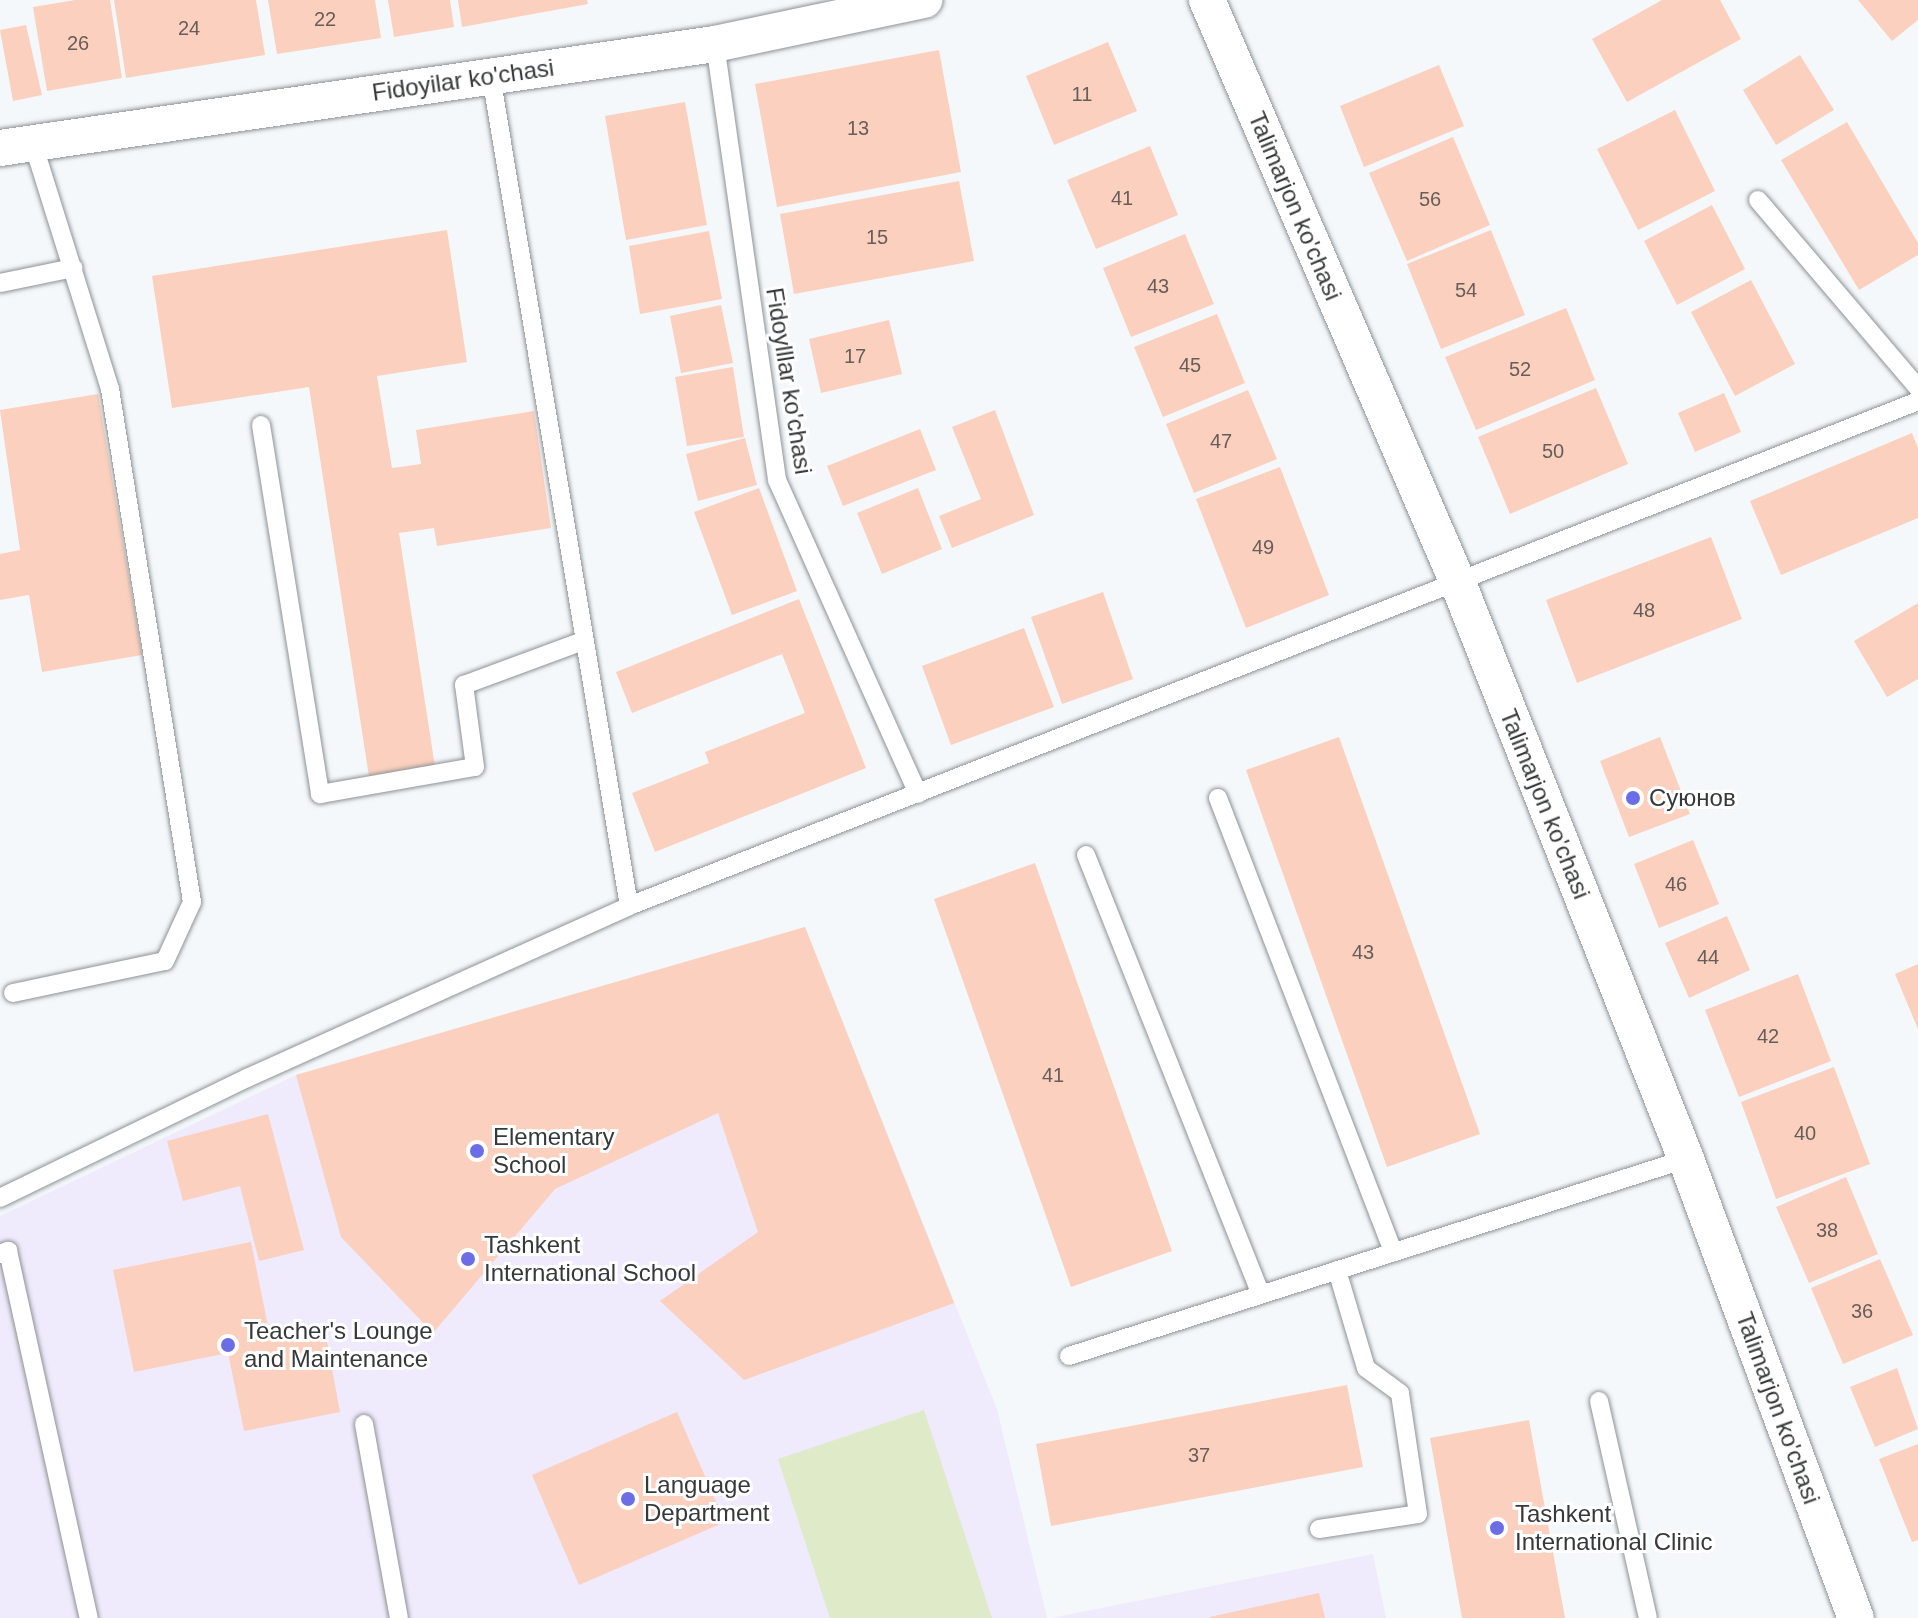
<!DOCTYPE html>
<meta charset="utf-8">
<style>
body{margin:0}
#map{position:relative;width:1918px;height:1618px;overflow:hidden;background:#f4f8fb;font-family:Helvetica,sans-serif}
div>[style]{position:absolute}
.education>*{inset:0;background:#efeafc}
.green>*{inset:0;background:#dfeac9}
.building>*{inset:0;background:#fbd0be}
.roads{filter:drop-shadow(0 0 2px #8e9295) drop-shadow(0 0 2px #8e9295)}
.service>*{height:18px;margin:-9px;padding:0 9px;transform-origin:9px;border-radius:9px;background:#fff}
.minor>*{height:36px;margin:-18px;padding:0 18px;transform-origin:18px;border-radius:18px;background:#fff}
.dots>*{width:22px;height:22px;translate:-50% -50%;box-sizing:border-box;border:4px solid #fff;border-radius:50%}
span{translate:-50% -50%;white-space:nowrap;text-align:center;line-height:1.15;-webkit-text-stroke:6px #fff;paint-order:stroke}
.number-label{font-size:20px;color:#675e5a}
.number-label span{-webkit-text-stroke-width:0}
.street-label{font-size:24px;color:#363839}
.poi-label{font-size:24px;color:#363839}
.left{translate:0 -50%;text-align:left}
</style>
<div id="map">
<div class="education">
<i style="clip-path:polygon(805px 927px,997px 1409px,1047px 1618px,0 1618px,0 1216px,296px 1075px)"></i>
<i style="clip-path:polygon(1373px 1554px,1386px 1618px,1051px 1618px)"></i>
</div>
<div class="green">
<i style="clip-path:polygon(924px 1410px,992px 1618px,830px 1618px,778px 1459px)"></i>
</div>
<div class="building">
<i style="clip-path:polygon(75px 0,110px 0,122px 78px,47px 91px,33px 7px)"></i>
<i style="clip-path:polygon(114px 0,256px 0,265px 55px,126px 78px)"></i>
<i style="clip-path:polygon(268px 0,375px 0,381px 38px,277px 54px)"></i>
<i style="clip-path:polygon(388px 0,450px 0,454px 27px,394px 37px)"></i>
<i style="clip-path:polygon(458px 0,587px 0,588px 4px,462px 27px)"></i>
<i style="clip-path:polygon(1662px 0,1720px 0,1741px 39px,1627px 102px,1592px 39px)"></i>
<i style="clip-path:polygon(1858px 0,1918px 0,1918px 20px,1892px 41px)"></i>
<i style="clip-path:polygon(26px 25px,42px 95px,13px 101px,0 30px)"></i>
<i style="clip-path:polygon(1108px 42px,1137px 111px,1054px 145px,1026px 76px)"></i>
<i style="clip-path:polygon(939px 50px,961px 172px,777px 207px,755px 84px)"></i>
<i style="clip-path:polygon(1800px 55px,1834px 110px,1776px 145px,1743px 90px)"></i>
<i style="clip-path:polygon(1439px 65px,1464px 126px,1364px 167px,1340px 106px)"></i>
<i style="clip-path:polygon(685px 102px,707px 225px,626px 240px,605px 116px)"></i>
<i style="clip-path:polygon(1675px 110px,1715px 191px,1638px 230px,1597px 149px)"></i>
<i style="clip-path:polygon(1847px 122px,1918px 243px,1918px 255px,1859px 290px,1781px 160px)"></i>
<i style="clip-path:polygon(1453px 137px,1490px 225px,1407px 261px,1369px 173px)"></i>
<i style="clip-path:polygon(1150px 146px,1178px 215px,1096px 249px,1067px 180px)"></i>
<i style="clip-path:polygon(959px 181px,974px 261px,794px 294px,780px 214px)"></i>
<i style="clip-path:polygon(1712px 205px,1745px 269px,1677px 305px,1644px 241px)"></i>
<i style="clip-path:polygon(447px 230px,467px 362px,377px 376px,392px 468px,421px 464px,416px 430px,534px 411px,551px 528px,437px 546px,434px 528px,399px 533px,435px 767px,369px 777px,309px 387px,172px 408px,152px 276px)"></i>
<i style="clip-path:polygon(1491px 230px,1525px 315px,1441px 349px,1407px 264px)"></i>
<i style="clip-path:polygon(709px 231px,722px 299px,640px 314px,629px 246px)"></i>
<i style="clip-path:polygon(1185px 234px,1214px 304px,1131px 337px,1103px 268px)"></i>
<i style="clip-path:polygon(1751px 280px,1795px 364px,1735px 396px,1691px 312px)"></i>
<i style="clip-path:polygon(721px 305px,733px 363px,681px 373px,670px 316px)"></i>
<i style="clip-path:polygon(1566px 308px,1595px 380px,1476px 430px,1445px 357px)"></i>
<i style="clip-path:polygon(1217px 314px,1245px 383px,1163px 417px,1134px 347px)"></i>
<i style="clip-path:polygon(889px 320px,902px 374px,821px 393px,809px 339px)"></i>
<i style="clip-path:polygon(733px 367px,744px 437px,687px 446px,675px 377px)"></i>
<i style="clip-path:polygon(1596px 388px,1628px 464px,1510px 514px,1478px 437px)"></i>
<i style="clip-path:polygon(1248px 390px,1277px 459px,1194px 493px,1166px 424px)"></i>
<i style="clip-path:polygon(1724px 393px,1741px 432px,1695px 452px,1678px 413px)"></i>
<i style="clip-path:polygon(98px 394px,142px 655px,42px 672px,29px 595px,0 600px,0 554px,20px 550px,0 410px)"></i>
<i style="clip-path:polygon(995px 410px,1034px 515px,952px 548px,939px 516px,981px 499px,952px 427px)"></i>
<i style="clip-path:polygon(920px 429px,936px 470px,843px 506px,827px 466px)"></i>
<i style="clip-path:polygon(1912px 433px,1918px 448px,1918px 518px,1781px 575px,1750px 501px)"></i>
<i style="clip-path:polygon(745px 438px,757px 485px,698px 501px,686px 454px)"></i>
<i style="clip-path:polygon(1280px 467px,1329px 595px,1246px 628px,1196px 499px)"></i>
<i style="clip-path:polygon(759px 488px,797px 591px,732px 615px,694px 512px)"></i>
<i style="clip-path:polygon(918px 488px,942px 549px,882px 574px,857px 513px)"></i>
<i style="clip-path:polygon(1711px 537px,1742px 619px,1577px 683px,1546px 600px)"></i>
<i style="clip-path:polygon(1103px 592px,1133px 679px,1062px 704px,1031px 617px)"></i>
<i style="clip-path:polygon(799px 599px,866px 768px,655px 852px,632px 793px,709px 763px,705px 752px,805px 713px,782px 654px,632px 713px,616px 672px)"></i>
<i style="clip-path:polygon(1918px 603px,1918px 679px,1887px 697px,1854px 641px)"></i>
<i style="clip-path:polygon(1024px 628px,1054px 707px,951px 745px,922px 666px)"></i>
<i style="clip-path:polygon(1339px 737px,1480px 1134px,1387px 1167px,1246px 770px)"></i>
<i style="clip-path:polygon(1660px 737px,1690px 814px,1629px 837px,1600px 761px)"></i>
<i style="clip-path:polygon(1693px 840px,1719px 904px,1659px 928px,1634px 864px)"></i>
<i style="clip-path:polygon(1035px 863px,1172px 1251px,1071px 1287px,934px 899px)"></i>
<i style="clip-path:polygon(1727px 916px,1750px 970px,1689px 998px,1665px 943px)"></i>
<i style="clip-path:polygon(805px 927px,954px 1303px,744px 1380px,660px 1301px,758px 1232px,718px 1113px,555px 1189px,433px 1333px,341px 1237px,296px 1075px)"></i>
<i style="clip-path:polygon(1918px 964px,1918px 1029px,1895px 974px)"></i>
<i style="clip-path:polygon(1798px 974px,1831px 1061px,1739px 1097px,1705px 1010px)"></i>
<i style="clip-path:polygon(1834px 1067px,1870px 1164px,1776px 1199px,1741px 1102px)"></i>
<i style="clip-path:polygon(268px 1114px,304px 1250px,259px 1261px,240px 1186px,183px 1201px,167px 1141px)"></i>
<i style="clip-path:polygon(1846px 1177px,1878px 1254px,1809px 1283px,1776px 1207px)"></i>
<i style="clip-path:polygon(251px 1242px,270px 1336px,324px 1325px,340px 1412px,244px 1431px,228px 1353px,134px 1372px,113px 1270px)"></i>
<i style="clip-path:polygon(1880px 1259px,1913px 1335px,1843px 1364px,1811px 1288px)"></i>
<i style="clip-path:polygon(1897px 1368px,1918px 1429px,1875px 1447px,1850px 1387px)"></i>
<i style="clip-path:polygon(1347px 1385px,1363px 1467px,1051px 1526px,1036px 1444px)"></i>
<i style="clip-path:polygon(677px 1412px,725px 1522px,579px 1585px,532px 1475px)"></i>
<i style="clip-path:polygon(1529px 1420px,1565px 1618px,1462px 1618px,1430px 1438px)"></i>
<i style="clip-path:polygon(1918px 1444px,1918px 1540px,1912px 1542px,1879px 1459px)"></i>
<i style="clip-path:polygon(1319px 1593px,1325px 1618px,1210px 1618px,1210px 1617px)"></i>
</div>
<div class="roads">
<div class="service">
<i style="left:715px;top:44px;width:440px;rotate:81.9deg"></i>
<i style="left:777px;top:480px;width:344px;rotate:65.8deg"></i>
<i style="left:491px;top:76px;width:841px;rotate:80.56deg"></i>
<i style="left:1758px;top:200px;width:247px;rotate:49.6deg"></i>
<i style="left:0;top:283px;width:75px;rotate:-11.6deg"></i>
<i style="left:261px;top:425px;width:374px;rotate:80.9deg"></i>
<i style="left:320px;top:794px;width:157px;rotate:-9.9deg"></i>
<i style="left:475px;top:767px;width:83px;rotate:-97.6deg"></i>
<i style="left:464px;top:685px;width:127px;rotate:-20.3deg"></i>
<i style="left:1218px;top:798px;width:487px;rotate:68.9deg"></i>
<i style="left:1086px;top:855px;width:473px;rotate:68.3deg"></i>
<i style="left:13px;top:993px;width:155px;rotate:-11.9deg"></i>
<i style="left:165px;top:961px;width:65px;rotate:-65.4deg"></i>
<i style="left:192px;top:902px;width:520px;rotate:-99.08deg"></i>
<i style="left:110px;top:389px;width:258px;rotate:-107.4deg"></i>
<i style="left:0;top:1198px;width:275px;rotate:-25.9deg"></i>
<i style="left:247px;top:1078px;width:419px;rotate:-24.2deg"></i>
<i style="left:629px;top:906px;width:1384px;rotate:-21.39deg"></i>
<i style="left:0;top:1254px;width:9px;rotate:-21deg"></i>
<i style="left:8px;top:1251px;width:376px;rotate:77.6deg"></i>
<i style="left:1069px;top:1356px;width:648px;rotate:-17.71deg"></i>
<i style="left:1599px;top:1401px;width:222px;rotate:77.3deg"></i>
<i style="left:364px;top:1424px;width:197px;rotate:79.8deg"></i>
<i style="left:1319px;top:1529px;width:100px;rotate:-8.6deg"></i>
<i style="left:1418px;top:1514px;width:122px;rotate:-98.5deg"></i>
<i style="left:1400px;top:1393px;width:42px;rotate:-143.7deg"></i>
<i style="left:1366px;top:1368px;width:102px;rotate:-106.5deg"></i>
</div>
<div class="minor">
<i style="left:1207px;top:0;width:635px;rotate:66.71deg"></i>
<i style="left:1458px;top:583px;width:619px;rotate:68.4deg"></i>
<i style="left:1686px;top:1159px;width:489px;rotate:69.7deg"></i>
<i style="left:0;top:148px;width:723px;rotate:-8.28deg"></i>
<i style="left:715px;top:44px;width:214px;rotate:-11.9deg"></i>
</div>
</div>
<div class="dots">
<i style="left:1633px;top:798px;background:#6a6de6"></i>
<i style="left:477px;top:1151px;background:#6a6de6"></i>
<i style="left:468px;top:1259px;background:#6a6de6"></i>
<i style="left:228px;top:1345px;background:#6a6de6"></i>
<i style="left:628px;top:1499px;background:#6a6de6"></i>
<i style="left:1497px;top:1528px;background:#6a6de6"></i>
</div>
<div class="number-label">
<span style="left:325px;top:19px">22</span>
<span style="left:189px;top:28px">24</span>
<span style="left:78px;top:43px">26</span>
<span style="left:1082px;top:94px">11</span>
<span style="left:858px;top:128px">13</span>
<span style="left:1122px;top:198px">41</span>
<span style="left:1430px;top:199px">56</span>
<span style="left:877px;top:237px">15</span>
<span style="left:1158px;top:286px">43</span>
<span style="left:1466px;top:290px">54</span>
<span style="left:855px;top:356px">17</span>
<span style="left:1190px;top:365px">45</span>
<span style="left:1520px;top:369px">52</span>
<span style="left:1221px;top:441px">47</span>
<span style="left:1553px;top:451px">50</span>
<span style="left:1263px;top:547px">49</span>
<span style="left:1644px;top:610px">48</span>
<span style="left:1676px;top:884px">46</span>
<span style="left:1363px;top:952px">43</span>
<span style="left:1708px;top:957px">44</span>
<span style="left:1768px;top:1036px">42</span>
<span style="left:1053px;top:1075px">41</span>
<span style="left:1805px;top:1133px">40</span>
<span style="left:1827px;top:1230px">38</span>
<span style="left:1862px;top:1311px">36</span>
<span style="left:1199px;top:1455px">37</span>
</div>
<div class="street-label">
<span style="left:463px;top:80px;rotate:-8deg">Fidoyilar ko'chasi</span>
<span style="left:1295px;top:206px;rotate:67deg">Talimarjon ko'chasi</span>
<span style="left:789px;top:381px;rotate:81deg">Fidoylllar ko'chasi</span>
<span style="left:1545px;top:804px;rotate:68deg">Talimarjon ko'chasi</span>
<span style="left:1778px;top:1408px;rotate:70deg">Talimarjon ko'chasi</span>
</div>
<div class="poi-label">
<span class="left" style="left:1649px;top:798px">Суюнов</span>
<span class="left" style="left:493px;top:1151px">Elementary<br>School</span>
<span class="left" style="left:484px;top:1259px">Tashkent<br>International School</span>
<span class="left" style="left:244px;top:1345px">Teacher's Lounge<br>and Maintenance</span>
<span class="left" style="left:644px;top:1499px">Language<br>Department</span>
<span class="left" style="left:1515px;top:1528px">Tashkent<br>International Clinic</span>
</div>
</div>
